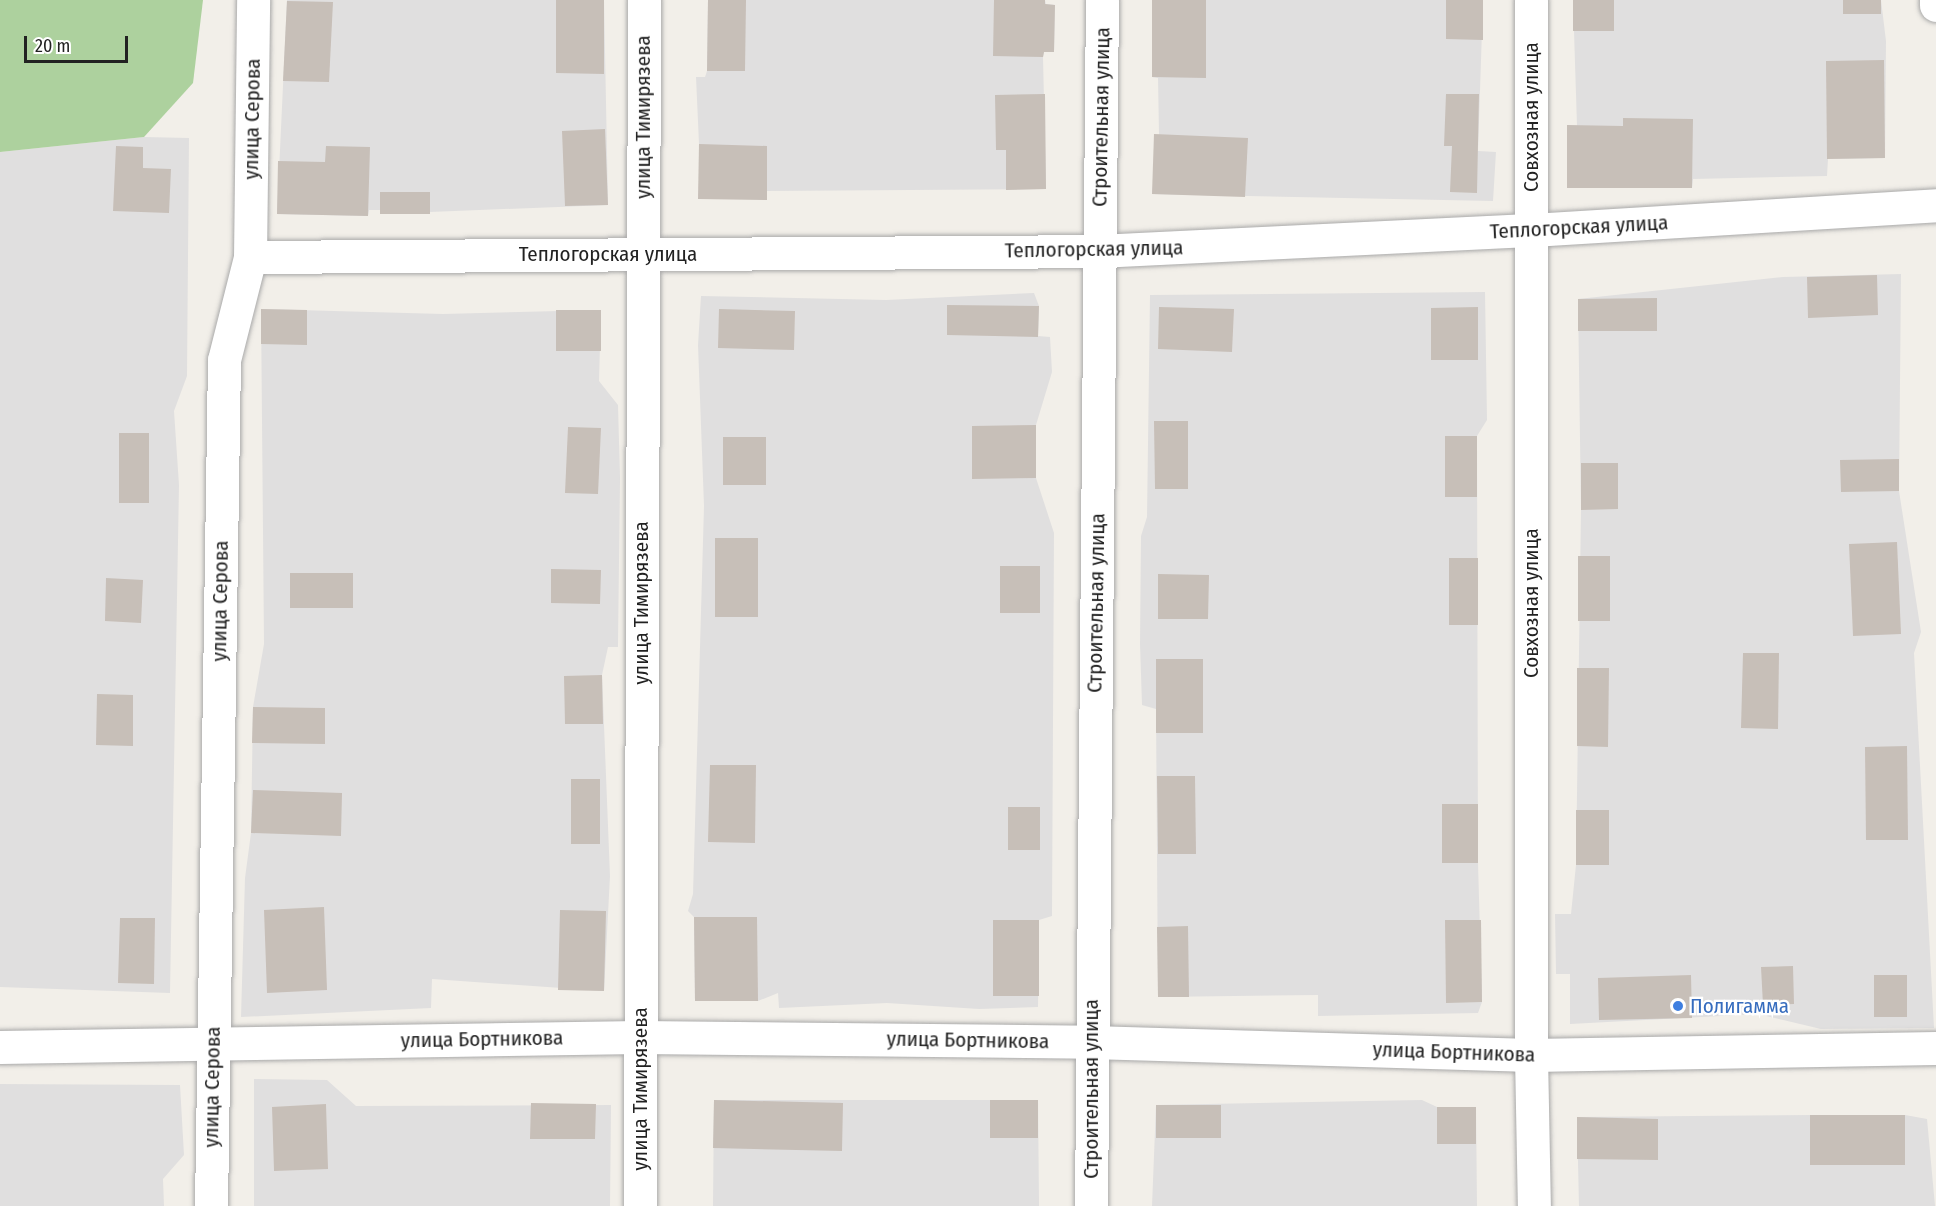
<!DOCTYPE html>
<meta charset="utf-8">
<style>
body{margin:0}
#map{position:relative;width:1936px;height:1206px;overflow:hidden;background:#f2efe9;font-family:"Fira Sans Condensed",sans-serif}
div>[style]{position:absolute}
.residential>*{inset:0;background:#e0dfdf}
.forest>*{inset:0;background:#add19e}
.building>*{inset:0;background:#c7bfb8}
.roads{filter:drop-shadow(0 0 2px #a9a9a9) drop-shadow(0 0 2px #a9a9a9)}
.minor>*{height:33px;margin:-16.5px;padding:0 16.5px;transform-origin:16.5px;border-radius:16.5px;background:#fff}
.dots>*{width:16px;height:16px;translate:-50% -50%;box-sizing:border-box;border:3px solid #fff;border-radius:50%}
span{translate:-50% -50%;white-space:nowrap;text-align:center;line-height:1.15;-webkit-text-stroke:4.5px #fff;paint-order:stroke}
.street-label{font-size:21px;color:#222}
.shop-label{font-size:21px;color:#366cbe}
.left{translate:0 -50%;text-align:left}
.scale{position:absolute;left:24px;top:36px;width:104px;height:27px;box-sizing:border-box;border:3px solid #222;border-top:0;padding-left:8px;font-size:18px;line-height:21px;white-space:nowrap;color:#222;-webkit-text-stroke:4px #fff;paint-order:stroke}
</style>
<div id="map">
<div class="residential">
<i style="clip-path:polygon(287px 0,604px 0,608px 205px,380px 214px,380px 210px,369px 210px,368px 216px,277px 214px)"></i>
<i style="clip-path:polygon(708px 0,1045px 0,1046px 4px,1055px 5px,1054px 52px,1044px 52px,1043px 57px,1046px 189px,767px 191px,699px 144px,696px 77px,705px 77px,707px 71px)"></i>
<i style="clip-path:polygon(1152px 0,1483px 0,1478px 151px,1496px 152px,1493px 201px,1152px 194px,1159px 134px,1158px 78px,1152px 77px)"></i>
<i style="clip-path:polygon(1573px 0,1881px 0,1886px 41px,1885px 158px,1828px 159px,1827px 176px,1693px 179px,1692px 188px,1567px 188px,1567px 125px,1577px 126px)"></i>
<i style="clip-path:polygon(144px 137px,189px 138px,187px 376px,174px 411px,179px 485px,170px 993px,0 987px,0 152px)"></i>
<i style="clip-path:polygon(1901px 274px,1899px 491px,1921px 632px,1914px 653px,1934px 1028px,1821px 1029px,1758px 1014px,1570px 1024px,1570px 974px,1556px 974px,1555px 914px,1571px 914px,1576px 865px,1581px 510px,1578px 299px,1783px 277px)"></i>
<i style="clip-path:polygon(1485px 292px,1487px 420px,1477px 436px,1478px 863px,1482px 1002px,1478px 1013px,1318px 1016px,1318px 995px,1158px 997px,1156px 709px,1142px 705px,1140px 644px,1141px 536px,1147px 517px,1150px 295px)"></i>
<i style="clip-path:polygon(1034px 293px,1039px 306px,1038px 336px,1050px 337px,1052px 372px,1036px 425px,1036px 478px,1054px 533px,1052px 916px,1039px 920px,1038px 1007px,979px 1009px,887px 1003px,779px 1008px,778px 993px,758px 1001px,695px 1001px,694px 917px,688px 911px,693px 894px,704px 506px,698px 345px,701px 296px,886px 300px)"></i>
<i style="clip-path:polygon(261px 309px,443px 314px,601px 310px,599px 381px,618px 405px,620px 478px,618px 647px,608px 647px,602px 675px,610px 876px,604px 991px,432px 979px,431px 1008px,241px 1017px,245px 878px,251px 833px,253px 707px,264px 644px)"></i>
<i style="clip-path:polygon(254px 1079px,327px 1080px,356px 1106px,611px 1105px,610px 1206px,254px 1206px)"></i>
<i style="clip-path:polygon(0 1084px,180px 1085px,184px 1155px,163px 1179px,164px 1206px,0 1206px)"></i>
<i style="clip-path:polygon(714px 1100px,1038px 1100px,1039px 1206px,713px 1206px)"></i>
<i style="clip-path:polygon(1422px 1100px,1437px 1107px,1476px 1107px,1477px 1206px,1152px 1206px,1156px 1105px)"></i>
<i style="clip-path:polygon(1810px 1115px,1905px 1115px,1927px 1119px,1935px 1206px,1579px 1206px,1577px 1117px)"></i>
</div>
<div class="forest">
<i style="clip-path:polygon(0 0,203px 0,193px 83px,144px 137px,0 152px)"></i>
</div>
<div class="building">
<i style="clip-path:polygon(556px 0,604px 0,604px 74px,556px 73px)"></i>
<i style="clip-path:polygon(708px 0,746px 0,745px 71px,707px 71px)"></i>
<i style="clip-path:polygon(994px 0,1045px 0,1045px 4px,1055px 5px,1054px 52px,1044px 52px,1043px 57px,993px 56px)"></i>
<i style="clip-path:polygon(1152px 0,1206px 0,1206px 78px,1152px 77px)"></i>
<i style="clip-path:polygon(1446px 0,1483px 0,1483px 40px,1446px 39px)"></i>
<i style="clip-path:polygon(1573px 0,1614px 0,1614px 31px,1573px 31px)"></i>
<i style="clip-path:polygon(1843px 0,1881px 0,1881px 14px,1843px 14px)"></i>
<i style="clip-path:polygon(287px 1px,333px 2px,329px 82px,283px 81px)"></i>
<i style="clip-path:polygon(1884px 60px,1885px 158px,1827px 159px,1826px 61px)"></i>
<i style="clip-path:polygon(1045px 94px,1046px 189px,1006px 190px,1006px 150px,996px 150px,995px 95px)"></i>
<i style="clip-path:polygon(1446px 94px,1479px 94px,1477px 193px,1450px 192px,1452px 146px,1444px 146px)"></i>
<i style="clip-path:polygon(1623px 118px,1693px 119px,1692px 188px,1567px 188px,1567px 125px,1623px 126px)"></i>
<i style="clip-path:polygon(605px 129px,608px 205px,565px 206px,562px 131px)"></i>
<i style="clip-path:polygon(1154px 134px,1248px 138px,1245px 197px,1152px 194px)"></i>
<i style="clip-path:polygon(699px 144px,767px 146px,767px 200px,698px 199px)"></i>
<i style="clip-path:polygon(116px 146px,143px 147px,143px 168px,171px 169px,169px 213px,113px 211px)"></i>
<i style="clip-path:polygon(326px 146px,370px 147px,368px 216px,277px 214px,278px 161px,325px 162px)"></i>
<i style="clip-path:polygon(380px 192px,430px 192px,430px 214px,380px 214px)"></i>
<i style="clip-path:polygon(1877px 275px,1878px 315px,1808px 318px,1807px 277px)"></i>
<i style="clip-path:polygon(1657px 298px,1657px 331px,1578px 331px,1578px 299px)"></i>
<i style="clip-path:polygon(947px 305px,1039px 306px,1038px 337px,947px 335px)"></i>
<i style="clip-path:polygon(1159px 307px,1234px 309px,1232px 352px,1158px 349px)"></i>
<i style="clip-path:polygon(1478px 307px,1478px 360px,1431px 360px,1431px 308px)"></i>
<i style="clip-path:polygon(261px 309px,307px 310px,307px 345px,261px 344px)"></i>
<i style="clip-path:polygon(719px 309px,795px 311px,794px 350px,718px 348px)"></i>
<i style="clip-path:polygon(556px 310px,601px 310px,601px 351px,556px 351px)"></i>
<i style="clip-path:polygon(1154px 421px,1188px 421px,1188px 489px,1155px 489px)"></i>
<i style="clip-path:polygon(1036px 425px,1036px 478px,972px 479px,972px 426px)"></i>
<i style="clip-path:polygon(568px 427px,601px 428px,598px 494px,565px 493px)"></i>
<i style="clip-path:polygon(119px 433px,149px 433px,149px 503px,119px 503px)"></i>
<i style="clip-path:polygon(1445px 436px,1477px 436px,1477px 497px,1445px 497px)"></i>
<i style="clip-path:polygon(723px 437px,766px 437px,766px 485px,723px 485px)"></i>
<i style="clip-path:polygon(1899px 459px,1899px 491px,1841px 492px,1840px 460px)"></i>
<i style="clip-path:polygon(1581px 463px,1618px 463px,1618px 509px,1581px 510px)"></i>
<i style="clip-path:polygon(715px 538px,758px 538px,758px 617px,715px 617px)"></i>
<i style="clip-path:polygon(1897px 542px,1901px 634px,1853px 636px,1849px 544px)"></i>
<i style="clip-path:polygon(1578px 556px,1610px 556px,1610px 621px,1578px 621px)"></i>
<i style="clip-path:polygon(1449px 558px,1478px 558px,1478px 625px,1449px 625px)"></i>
<i style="clip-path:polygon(1000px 566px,1040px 566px,1040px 613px,1000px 613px)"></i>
<i style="clip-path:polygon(551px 569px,601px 570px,600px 604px,551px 603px)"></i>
<i style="clip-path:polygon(290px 573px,353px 573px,353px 608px,290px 608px)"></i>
<i style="clip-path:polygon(1158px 574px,1209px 575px,1208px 619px,1158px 619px)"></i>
<i style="clip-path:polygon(106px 578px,143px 580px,141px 623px,105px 621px)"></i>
<i style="clip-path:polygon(1743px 653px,1779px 653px,1778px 729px,1741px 728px)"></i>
<i style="clip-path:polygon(1156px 659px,1203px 659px,1203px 733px,1156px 733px)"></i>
<i style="clip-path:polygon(1577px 668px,1609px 668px,1608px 747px,1577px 746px)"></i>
<i style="clip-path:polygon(602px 675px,603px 724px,565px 724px,564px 676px)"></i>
<i style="clip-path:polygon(97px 694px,133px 695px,133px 746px,96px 745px)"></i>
<i style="clip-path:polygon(253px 707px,325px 708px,325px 744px,252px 743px)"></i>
<i style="clip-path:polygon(1907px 746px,1908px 840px,1866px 840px,1865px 747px)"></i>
<i style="clip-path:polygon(710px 765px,756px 765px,755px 843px,708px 842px)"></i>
<i style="clip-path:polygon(1157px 776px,1195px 776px,1196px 854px,1158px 854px)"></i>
<i style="clip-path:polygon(571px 779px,600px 779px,600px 844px,571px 844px)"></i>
<i style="clip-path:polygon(253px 790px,342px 793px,341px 836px,251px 833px)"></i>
<i style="clip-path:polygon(1442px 804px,1478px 804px,1478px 863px,1442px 863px)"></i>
<i style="clip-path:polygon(1008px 807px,1040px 807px,1040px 850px,1008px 850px)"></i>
<i style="clip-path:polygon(1576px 810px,1609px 810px,1609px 865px,1576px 865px)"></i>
<i style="clip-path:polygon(324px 907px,327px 990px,267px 993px,264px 910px)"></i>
<i style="clip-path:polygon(560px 910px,606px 911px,604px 991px,558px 990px)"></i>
<i style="clip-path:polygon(694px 917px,757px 917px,758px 1001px,695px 1001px)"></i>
<i style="clip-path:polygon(120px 918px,155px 918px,154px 984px,118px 983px)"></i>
<i style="clip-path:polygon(993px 920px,1039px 920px,1039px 996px,993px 996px)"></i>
<i style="clip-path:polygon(1445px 920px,1481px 920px,1482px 1002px,1446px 1003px)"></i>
<i style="clip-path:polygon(1188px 926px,1189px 997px,1158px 997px,1157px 927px)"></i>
<i style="clip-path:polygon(1793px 966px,1794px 1004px,1763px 1005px,1761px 967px)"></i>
<i style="clip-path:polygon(1691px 975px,1692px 1018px,1599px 1020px,1598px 978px)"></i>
<i style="clip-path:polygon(1874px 975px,1907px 975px,1907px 1017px,1874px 1017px)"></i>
<i style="clip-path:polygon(714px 1100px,843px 1103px,842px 1151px,713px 1148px)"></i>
<i style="clip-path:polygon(990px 1100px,1038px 1100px,1038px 1138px,990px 1138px)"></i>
<i style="clip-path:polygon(531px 1103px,596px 1104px,595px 1139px,530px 1139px)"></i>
<i style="clip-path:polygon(326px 1104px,328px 1169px,274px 1171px,272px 1107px)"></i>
<i style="clip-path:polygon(1156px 1105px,1221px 1105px,1221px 1138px,1156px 1138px)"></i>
<i style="clip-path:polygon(1437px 1107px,1476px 1107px,1476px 1144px,1437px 1144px)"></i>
<i style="clip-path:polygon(1810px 1115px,1905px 1115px,1905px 1165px,1810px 1165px)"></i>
<i style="clip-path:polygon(1577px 1117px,1658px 1119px,1658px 1160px,1577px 1159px)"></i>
</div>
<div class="roads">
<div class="minor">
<i style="left:1531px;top:0;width:1055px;rotate:90deg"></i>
<i style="left:1531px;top:1055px;width:151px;rotate:88.9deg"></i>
<i style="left:1936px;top:0;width:5px;rotate:90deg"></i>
<i style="left:250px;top:257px;width:849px;rotate:-0.4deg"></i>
<i style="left:1099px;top:251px;width:434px;rotate:-2.8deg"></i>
<i style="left:1532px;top:230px;width:405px;rotate:-3.5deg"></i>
<i style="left:0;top:1047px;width:639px;rotate:-0.9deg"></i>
<i style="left:639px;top:1037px;width:452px;rotate:0.6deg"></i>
<i style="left:1091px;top:1042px;width:440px;rotate:1.7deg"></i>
<i style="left:1531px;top:1055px;width:405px;rotate:-1deg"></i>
<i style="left:211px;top:1206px;width:846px;rotate:-89.12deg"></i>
<i style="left:224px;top:360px;width:106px;rotate:-75.8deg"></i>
<i style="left:250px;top:257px;width:257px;rotate:-89.3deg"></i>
<i style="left:640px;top:1206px;width:1206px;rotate:-89.81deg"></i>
<i style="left:1091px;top:1206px;width:1206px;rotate:-89.48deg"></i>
</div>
</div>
<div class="dots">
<i style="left:1678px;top:1006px;background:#3f7fe0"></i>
</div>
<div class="street-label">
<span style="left:643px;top:117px;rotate:-90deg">улица Тимирязева</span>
<span style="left:1101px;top:117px;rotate:-89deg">Строительная улица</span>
<span style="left:1531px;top:117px;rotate:-90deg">Совхозная улица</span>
<span style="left:252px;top:119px;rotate:-89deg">улица Серова</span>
<span style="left:1579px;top:227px;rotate:-3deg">Теплогорская улица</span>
<span style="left:1094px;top:249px;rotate:-1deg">Теплогорская улица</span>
<span style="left:608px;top:254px">Теплогорская улица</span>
<span style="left:220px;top:601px;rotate:-89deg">улица Серова</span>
<span style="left:641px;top:603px;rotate:-90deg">улица Тимирязева</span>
<span style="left:1096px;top:603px;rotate:-89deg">Строительная улица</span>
<span style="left:1531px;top:603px;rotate:-90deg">Совхозная улица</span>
<span style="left:482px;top:1039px;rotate:-1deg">улица Бортникова</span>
<span style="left:968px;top:1040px;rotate:1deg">улица Бортникова</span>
<span style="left:1454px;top:1052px;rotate:2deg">улица Бортникова</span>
<span style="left:212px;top:1087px;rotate:-89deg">улица Серова</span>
<span style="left:640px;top:1089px;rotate:-90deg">улица Тимирязева</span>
<span style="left:1091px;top:1089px;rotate:-90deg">Строительная улица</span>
</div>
<div class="shop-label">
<span class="left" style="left:1690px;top:1006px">Полигамма</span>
</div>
<div class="scale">20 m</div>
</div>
